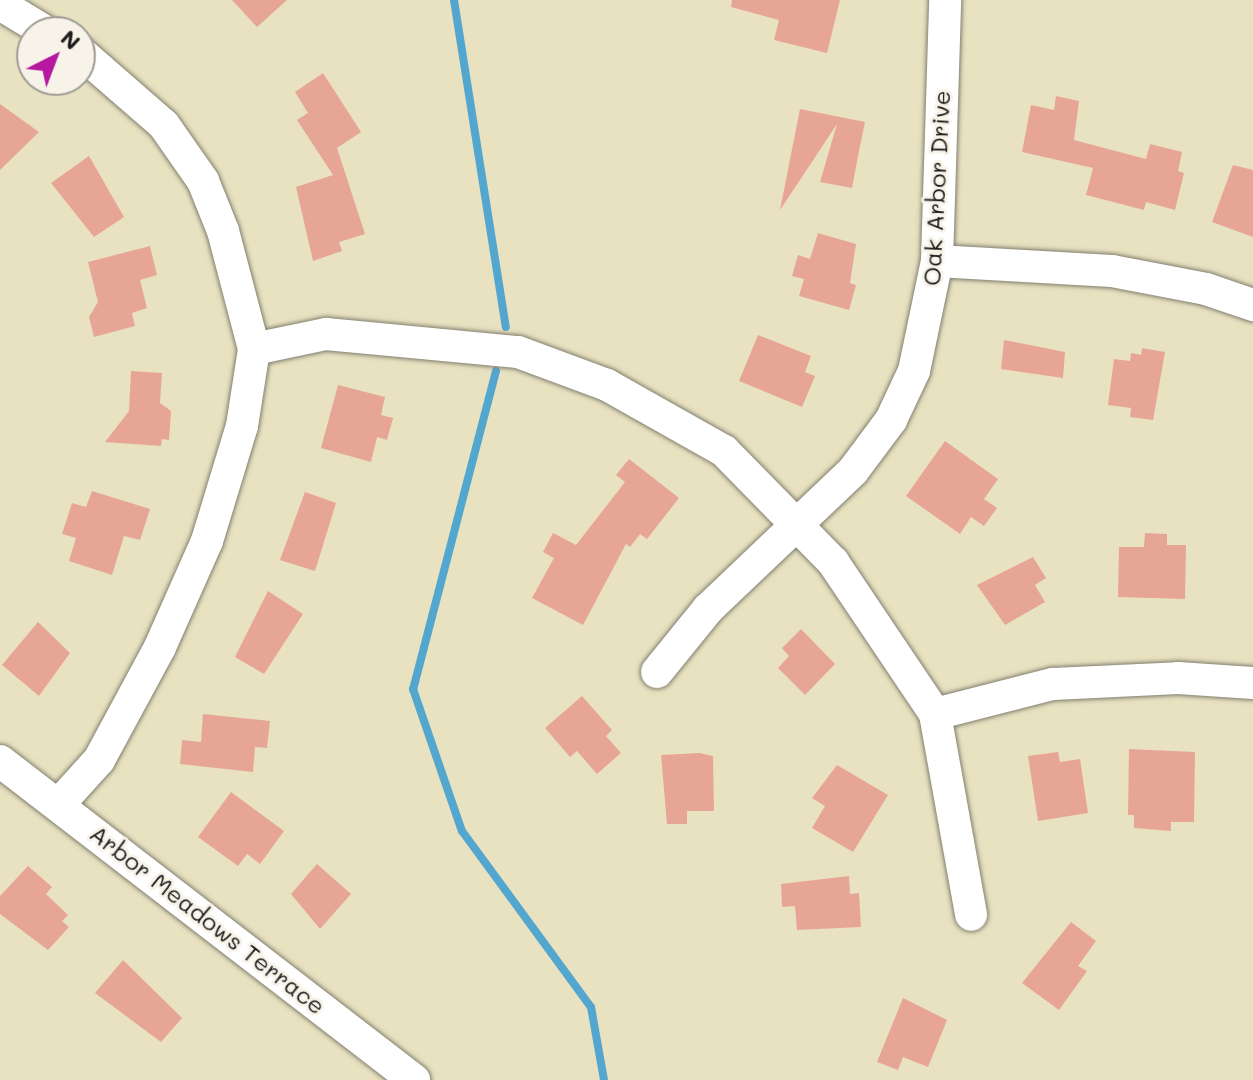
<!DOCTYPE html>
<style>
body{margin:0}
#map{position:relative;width:1253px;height:1080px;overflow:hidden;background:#e8e2c1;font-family:Mali,sans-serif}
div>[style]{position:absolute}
.stream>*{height:8px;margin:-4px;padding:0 4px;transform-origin:4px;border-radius:4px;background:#53a6ce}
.building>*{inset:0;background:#e7a695}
.roads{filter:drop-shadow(0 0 2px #827f6e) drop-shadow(0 0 2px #827f6e)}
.minor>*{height:32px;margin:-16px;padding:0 16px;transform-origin:16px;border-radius:16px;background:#fff}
span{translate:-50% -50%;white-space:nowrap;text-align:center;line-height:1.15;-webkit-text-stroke:6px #f7f3e8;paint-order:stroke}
.street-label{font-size:24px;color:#1c1c1c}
.north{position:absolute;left:16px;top:16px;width:80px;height:80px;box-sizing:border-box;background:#f7f3e8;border:2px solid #9f9d96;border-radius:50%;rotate:42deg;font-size:22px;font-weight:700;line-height:32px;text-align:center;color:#1c1c1c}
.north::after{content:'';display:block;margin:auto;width:28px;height:36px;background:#b5179e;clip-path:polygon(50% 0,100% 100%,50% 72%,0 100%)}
</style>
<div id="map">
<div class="stream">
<i style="left:454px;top:0;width:331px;rotate:81deg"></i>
<i style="left:496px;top:371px;width:329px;rotate:104.6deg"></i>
<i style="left:413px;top:689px;width:150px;rotate:71deg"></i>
<i style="left:462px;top:831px;width:218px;rotate:53.8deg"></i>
<i style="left:591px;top:1007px;width:74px;rotate:79.9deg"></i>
</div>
<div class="building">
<i style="clip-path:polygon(232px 0,287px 0,257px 27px)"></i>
<i style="clip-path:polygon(732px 0,840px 0,827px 53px,774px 40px,779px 20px,731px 7px)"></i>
<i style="clip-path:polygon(323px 73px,361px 132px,337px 148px,365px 234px,339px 242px,342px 251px,313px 261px,296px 187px,333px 175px,297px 120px,308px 113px,295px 92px)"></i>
<i style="clip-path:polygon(1056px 96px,1079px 101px,1074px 140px,1146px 159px,1150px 144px,1182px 152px,1178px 171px,1184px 173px,1175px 210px,1146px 202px,1144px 210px,1086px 195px,1093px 168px,1022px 152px,1031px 105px,1054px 110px)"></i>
<i style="clip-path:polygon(0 104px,39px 132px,0 170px)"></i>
<i style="clip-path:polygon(800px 109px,865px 122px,859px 151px,852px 188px,820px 182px,837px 124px,780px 210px)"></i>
<i style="clip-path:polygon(89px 156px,124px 217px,94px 237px,51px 183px)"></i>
<i style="clip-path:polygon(1233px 165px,1253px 170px,1253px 237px,1212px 222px)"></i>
<i style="clip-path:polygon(818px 233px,856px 244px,850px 283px,856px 285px,849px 310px,799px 296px,804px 279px,792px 276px,798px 255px,810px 259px)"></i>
<i style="clip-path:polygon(150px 246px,157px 275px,140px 280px,147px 308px,132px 313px,135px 326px,94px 337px,89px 317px,98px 302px,88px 262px)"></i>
<i style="clip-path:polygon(758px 335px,811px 356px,805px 372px,815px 376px,802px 407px,739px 381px)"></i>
<i style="clip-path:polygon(1004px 340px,1065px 352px,1063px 378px,1001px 369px)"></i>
<i style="clip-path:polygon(1142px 348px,1165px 352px,1153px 420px,1130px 417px,1131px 408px,1108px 405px,1114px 359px,1130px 361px,1131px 353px,1141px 355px)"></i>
<i style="clip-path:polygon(131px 371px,162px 373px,160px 403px,171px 411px,169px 440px,162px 439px,161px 446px,105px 442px,129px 411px)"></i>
<i style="clip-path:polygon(338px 385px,385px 397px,381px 415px,393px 418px,387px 440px,377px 437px,371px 462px,321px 448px)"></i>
<i style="clip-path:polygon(945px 441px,998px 479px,984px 499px,997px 508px,984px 526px,971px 517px,960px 534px,906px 496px)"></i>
<i style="clip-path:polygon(629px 459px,679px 498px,647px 539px,640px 534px,630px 547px,626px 544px,583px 625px,532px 598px,554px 558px,543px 552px,553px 533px,576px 545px,625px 482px,616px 475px)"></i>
<i style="clip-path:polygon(92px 491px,150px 509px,140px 540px,124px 536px,112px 575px,69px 561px,76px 538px,62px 534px,72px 503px,86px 507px)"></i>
<i style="clip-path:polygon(305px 492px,336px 503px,315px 571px,280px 560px)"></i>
<i style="clip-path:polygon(1145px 533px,1167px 534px,1167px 545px,1186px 545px,1185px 599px,1118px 597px,1119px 547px,1144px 547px)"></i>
<i style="clip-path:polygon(1033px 557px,1046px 578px,1035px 585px,1045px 602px,1005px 625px,977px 585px)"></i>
<i style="clip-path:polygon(268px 591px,303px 614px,264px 674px,235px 657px)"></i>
<i style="clip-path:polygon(38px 622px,70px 653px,39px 696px,2px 665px)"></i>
<i style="clip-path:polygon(801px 629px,835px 664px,805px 695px,778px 668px,789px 656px,782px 648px)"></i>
<i style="clip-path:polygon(582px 696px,612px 730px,606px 736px,621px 753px,597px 774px,577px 751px,570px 757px,545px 728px)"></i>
<i style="clip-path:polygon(203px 714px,270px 721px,267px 748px,255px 747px,253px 772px,180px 764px,182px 740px,201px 742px)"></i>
<i style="clip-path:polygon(1129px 749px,1195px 752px,1194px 822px,1171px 822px,1171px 831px,1134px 828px,1134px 815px,1128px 815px)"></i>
<i style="clip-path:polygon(1058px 752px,1060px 762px,1080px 759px,1088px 813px,1038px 821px,1028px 756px)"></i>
<i style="clip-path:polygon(699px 753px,713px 756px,714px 811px,687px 811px,687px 824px,667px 824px,661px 755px)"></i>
<i style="clip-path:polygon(837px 765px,888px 795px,853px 852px,812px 828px,825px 806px,812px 798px)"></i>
<i style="clip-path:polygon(231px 792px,284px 831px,260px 864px,247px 854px,238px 866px,198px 837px)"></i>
<i style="clip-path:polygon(317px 864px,351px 894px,320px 929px,291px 894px)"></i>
<i style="clip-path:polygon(28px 866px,52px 887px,46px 894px,68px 915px,62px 921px,69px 927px,48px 950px,0 914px,0 896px)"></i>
<i style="clip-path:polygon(849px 876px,850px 894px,859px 893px,861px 927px,797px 930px,795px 906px,782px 907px,781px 884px)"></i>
<i style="clip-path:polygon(1071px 922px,1096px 941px,1078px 966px,1087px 971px,1059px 1010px,1022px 983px)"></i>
<i style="clip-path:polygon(123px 960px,182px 1018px,161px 1042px,95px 993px)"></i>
<i style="clip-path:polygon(903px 998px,947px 1020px,928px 1067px,903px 1057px,898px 1070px,877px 1062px)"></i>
</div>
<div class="roads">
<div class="minor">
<i style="left:0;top:4px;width:54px;rotate:31.3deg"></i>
<i style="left:937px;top:261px;width:175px;rotate:3.3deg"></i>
<i style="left:1112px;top:271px;width:96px;rotate:10.8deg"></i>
<i style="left:1206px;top:289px;width:50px;rotate:18.8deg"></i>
<i style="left:254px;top:349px;width:74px;rotate:-11.8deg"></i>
<i style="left:326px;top:334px;width:193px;rotate:5.4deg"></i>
<i style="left:518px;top:352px;width:95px;rotate:20.3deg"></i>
<i style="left:607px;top:385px;width:134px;rotate:29.4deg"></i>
<i style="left:724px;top:451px;width:156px;rotate:45.5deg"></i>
<i style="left:833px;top:562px;width:183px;rotate:56.1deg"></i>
<i style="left:935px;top:714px;width:204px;rotate:79.8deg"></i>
<i style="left:657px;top:672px;width:81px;rotate:-51deg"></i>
<i style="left:708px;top:609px;width:200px;rotate:-43.6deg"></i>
<i style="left:853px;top:471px;width:64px;rotate:-53.3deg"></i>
<i style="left:891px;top:420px;width:54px;rotate:-64.9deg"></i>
<i style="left:914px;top:371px;width:112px;rotate:-78.2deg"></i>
<i style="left:937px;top:261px;width:261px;rotate:-88.2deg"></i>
<i style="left:935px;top:714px;width:122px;rotate:-14.3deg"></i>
<i style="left:1053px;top:684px;width:125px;rotate:-2.7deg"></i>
<i style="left:1178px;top:678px;width:75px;rotate:3.8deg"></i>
<i style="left:0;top:761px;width:523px;rotate:37.62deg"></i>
<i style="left:60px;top:803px;width:58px;rotate:-47.8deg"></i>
<i style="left:99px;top:760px;width:128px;rotate:-61.6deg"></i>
<i style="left:160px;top:647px;width:116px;rotate:-66.1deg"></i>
<i style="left:207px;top:541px;width:120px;rotate:-73.1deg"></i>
<i style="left:242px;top:426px;width:78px;rotate:-81.1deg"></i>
<i style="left:254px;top:349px;width:122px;rotate:-104.7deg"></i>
<i style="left:223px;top:231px;width:54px;rotate:-111.8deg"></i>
<i style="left:203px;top:181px;width:68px;rotate:-124.9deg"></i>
<i style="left:164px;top:125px;width:111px;rotate:-139deg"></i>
</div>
</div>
<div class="street-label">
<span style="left:936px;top:188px;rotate:-87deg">Oak Arbor Drive</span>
<span style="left:208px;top:919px;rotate:38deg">Arbor Meadows Terrace</span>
</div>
<div class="north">N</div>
</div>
